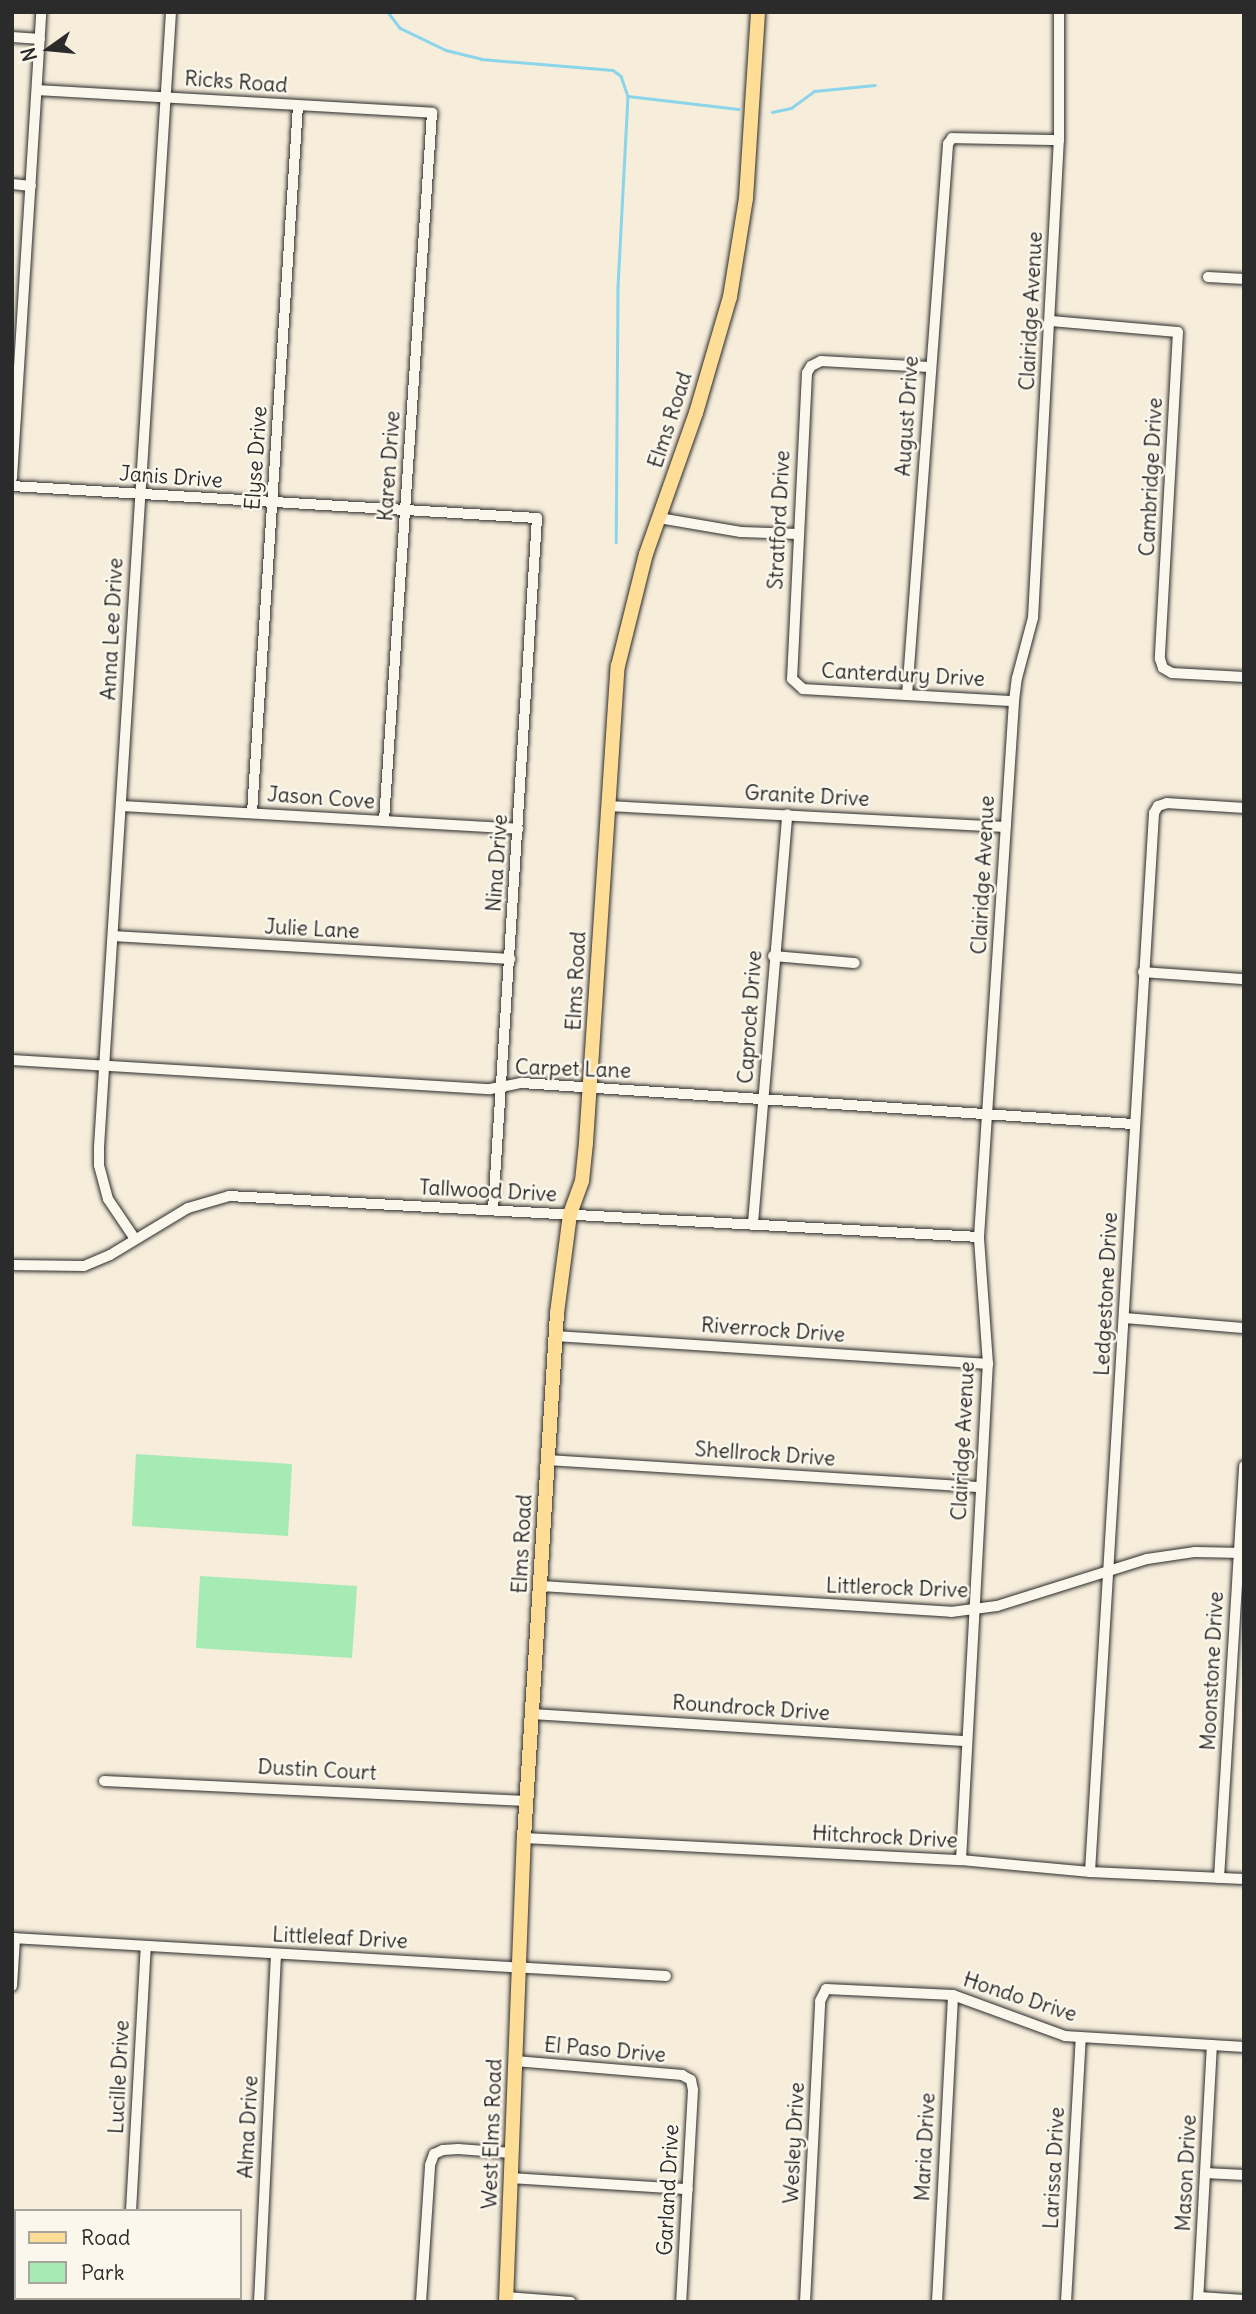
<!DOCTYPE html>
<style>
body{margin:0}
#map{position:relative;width:1256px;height:2314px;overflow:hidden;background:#f6eddb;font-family:Delius,sans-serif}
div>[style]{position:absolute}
.green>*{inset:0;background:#a6eab4}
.stream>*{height:2.5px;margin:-1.25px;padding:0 1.25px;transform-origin:1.25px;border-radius:1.25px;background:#8bd5eb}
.roads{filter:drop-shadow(0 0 2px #2b2b2b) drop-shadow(0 0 2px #2b2b2b)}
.minor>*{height:10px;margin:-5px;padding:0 5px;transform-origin:5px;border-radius:5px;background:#fbf7ec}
.major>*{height:14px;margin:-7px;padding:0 7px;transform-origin:7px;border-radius:7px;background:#fedd96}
span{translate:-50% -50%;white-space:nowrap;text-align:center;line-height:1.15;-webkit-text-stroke:5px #fbf7ec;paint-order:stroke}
.street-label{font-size:21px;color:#2b2b2b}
.frame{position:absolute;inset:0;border:14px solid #2b2b2b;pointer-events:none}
.legend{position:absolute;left:14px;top:2209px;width:228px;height:91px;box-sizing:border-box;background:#fbf7ec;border:2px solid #a8a59f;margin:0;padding:9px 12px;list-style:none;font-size:21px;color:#2b2b2b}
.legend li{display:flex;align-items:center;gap:14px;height:35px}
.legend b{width:35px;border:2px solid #a8a59f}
.north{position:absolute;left:14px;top:14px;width:70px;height:70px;-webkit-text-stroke:5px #fbf7ec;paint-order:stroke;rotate:255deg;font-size:19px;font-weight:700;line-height:28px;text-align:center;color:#2b2b2b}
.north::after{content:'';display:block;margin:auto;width:24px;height:32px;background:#2b2b2b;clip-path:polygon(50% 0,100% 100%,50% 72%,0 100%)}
</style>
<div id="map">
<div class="green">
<i style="clip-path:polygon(136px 1454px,292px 1464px,288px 1536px,132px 1526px)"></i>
<i style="clip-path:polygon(200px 1576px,357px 1586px,352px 1658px,196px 1648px)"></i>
</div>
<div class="stream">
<i style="left:388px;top:12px;width:20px;rotate:53deg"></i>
<i style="left:400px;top:28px;width:51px;rotate:25.6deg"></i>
<i style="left:446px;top:50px;width:36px;rotate:14deg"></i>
<i style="left:481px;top:59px;width:132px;rotate:4.8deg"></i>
<i style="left:613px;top:70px;width:10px;rotate:37deg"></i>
<i style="left:621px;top:76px;width:21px;rotate:71deg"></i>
<i style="left:628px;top:96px;width:191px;rotate:93deg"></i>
<i style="left:618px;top:287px;width:255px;rotate:90.4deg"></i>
<i style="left:628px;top:96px;width:111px;rotate:6.7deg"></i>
<i style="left:772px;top:112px;width:19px;rotate:-12deg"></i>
<i style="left:791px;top:108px;width:29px;rotate:-36deg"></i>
<i style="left:814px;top:91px;width:61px;rotate:-5.6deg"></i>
</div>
<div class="roads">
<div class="minor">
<i style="left:12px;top:37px;width:28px;rotate:4deg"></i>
<i style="left:37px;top:90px;width:396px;rotate:3.3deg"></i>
<i style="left:432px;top:113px;width:710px;rotate:93.88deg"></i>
<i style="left:12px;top:184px;width:19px;rotate:6deg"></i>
<i style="left:1208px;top:277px;width:36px;rotate:3deg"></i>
<i style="left:1051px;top:321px;width:127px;rotate:5deg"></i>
<i style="left:1178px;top:332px;width:327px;rotate:93.2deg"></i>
<i style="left:1160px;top:659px;width:9px;rotate:72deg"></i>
<i style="left:1163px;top:668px;width:10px;rotate:29deg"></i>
<i style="left:1172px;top:673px;width:72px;rotate:3.2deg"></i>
<i style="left:929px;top:367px;width:108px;rotate:-176.8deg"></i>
<i style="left:821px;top:361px;width:11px;rotate:153deg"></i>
<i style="left:811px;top:366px;width:8px;rotate:120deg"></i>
<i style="left:807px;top:373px;width:306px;rotate:92.8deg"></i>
<i style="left:792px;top:679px;width:15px;rotate:42deg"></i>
<i style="left:803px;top:689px;width:211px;rotate:3.3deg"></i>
<i style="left:12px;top:478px;width:467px;rotate:-86.4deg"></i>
<i style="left:12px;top:486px;width:526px;rotate:3.49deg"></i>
<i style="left:537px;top:518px;width:693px;rotate:93.64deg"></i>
<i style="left:659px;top:518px;width:83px;rotate:9.7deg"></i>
<i style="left:741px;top:532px;width:57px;rotate:2deg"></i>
<i style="left:907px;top:695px;width:553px;rotate:-85.74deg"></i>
<i style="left:948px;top:144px;width:7px;rotate:-56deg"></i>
<i style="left:952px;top:138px;width:107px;rotate:1.1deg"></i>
<i style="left:122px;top:806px;width:397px;rotate:3.3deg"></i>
<i style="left:607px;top:806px;width:399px;rotate:3deg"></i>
<i style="left:252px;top:813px;width:708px;rotate:-86.28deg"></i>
<i style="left:113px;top:936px;width:398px;rotate:3.3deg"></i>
<i style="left:773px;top:956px;width:82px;rotate:4.9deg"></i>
<i style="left:1143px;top:972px;width:101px;rotate:4deg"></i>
<i style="left:12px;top:1060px;width:479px;rotate:3.5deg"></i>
<i style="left:490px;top:1089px;width:33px;rotate:-11deg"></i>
<i style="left:522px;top:1083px;width:612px;rotate:3.84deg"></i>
<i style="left:753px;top:1223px;width:410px;rotate:-85.2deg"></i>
<i style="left:135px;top:1239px;width:48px;rotate:-124deg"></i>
<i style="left:108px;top:1199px;width:35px;rotate:-105deg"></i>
<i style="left:99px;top:1165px;width:18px;rotate:-90deg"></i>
<i style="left:99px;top:1147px;width:1137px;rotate:-86.37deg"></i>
<i style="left:12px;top:1265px;width:72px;rotate:0.8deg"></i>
<i style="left:84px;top:1266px;width:28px;rotate:-23deg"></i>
<i style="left:110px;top:1255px;width:91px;rotate:-31.1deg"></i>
<i style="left:188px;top:1208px;width:43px;rotate:-16.3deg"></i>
<i style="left:229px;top:1196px;width:751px;rotate:3.13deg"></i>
<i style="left:1124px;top:1318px;width:120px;rotate:4.8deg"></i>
<i style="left:556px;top:1336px;width:433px;rotate:3.7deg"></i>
<i style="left:548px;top:1460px;width:433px;rotate:3.6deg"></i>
<i style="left:541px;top:1586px;width:411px;rotate:3.6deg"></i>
<i style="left:951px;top:1612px;width:46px;rotate:-7.4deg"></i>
<i style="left:997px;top:1606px;width:157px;rotate:-17.4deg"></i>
<i style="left:1147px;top:1559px;width:49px;rotate:-8.3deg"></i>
<i style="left:1195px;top:1552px;width:49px;rotate:1.2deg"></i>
<i style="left:533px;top:1714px;width:434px;rotate:3.6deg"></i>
<i style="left:104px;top:1781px;width:423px;rotate:2.7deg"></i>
<i style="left:524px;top:1838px;width:438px;rotate:2.9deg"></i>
<i style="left:961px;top:1860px;width:130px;rotate:5.3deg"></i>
<i style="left:1090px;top:1872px;width:154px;rotate:2.6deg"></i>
<i style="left:961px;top:1860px;width:497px;rotate:-86.9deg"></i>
<i style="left:988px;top:1364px;width:127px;rotate:-94.1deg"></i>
<i style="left:979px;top:1237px;width:537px;rotate:-86.26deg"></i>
<i style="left:1014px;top:701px;width:23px;rotate:-83deg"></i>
<i style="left:1017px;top:678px;width:62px;rotate:-75.1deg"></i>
<i style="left:1033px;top:618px;width:479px;rotate:-86.9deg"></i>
<i style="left:1059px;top:140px;width:128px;rotate:-90deg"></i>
<i style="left:1090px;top:1872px;width:1061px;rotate:-86.54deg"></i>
<i style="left:1154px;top:813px;width:8px;rotate:-60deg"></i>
<i style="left:1158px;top:806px;width:9px;rotate:-18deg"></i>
<i style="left:1167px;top:803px;width:77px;rotate:3.7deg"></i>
<i style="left:1219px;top:1878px;width:413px;rotate:-86.5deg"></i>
<i style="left:12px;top:1938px;width:655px;rotate:3.33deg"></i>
<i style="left:12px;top:1986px;width:48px;rotate:-86.4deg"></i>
<i style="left:515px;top:2061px;width:168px;rotate:4.8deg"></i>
<i style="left:682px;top:2075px;width:10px;rotate:29deg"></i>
<i style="left:691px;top:2080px;width:10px;rotate:79deg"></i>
<i style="left:693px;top:2090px;width:212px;rotate:93.2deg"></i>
<i style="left:1205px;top:2173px;width:39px;rotate:3deg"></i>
<i style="left:511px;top:2178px;width:177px;rotate:3.6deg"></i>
<i style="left:131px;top:2211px;width:265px;rotate:-86.8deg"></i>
<i style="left:506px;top:2297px;width:65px;rotate:4.4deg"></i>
<i style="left:1199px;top:2297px;width:45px;rotate:3.8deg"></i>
<i style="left:126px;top:2302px;width:4px;rotate:-90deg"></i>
<i style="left:259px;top:2302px;width:348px;rotate:-87.2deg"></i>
<i style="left:421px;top:2302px;width:137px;rotate:-86.2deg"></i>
<i style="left:430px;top:2165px;width:12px;rotate:-70deg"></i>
<i style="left:434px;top:2154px;width:10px;rotate:-24deg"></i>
<i style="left:443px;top:2150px;width:15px;rotate:-4deg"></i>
<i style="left:458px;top:2149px;width:54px;rotate:4.2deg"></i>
<i style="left:805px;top:2302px;width:301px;rotate:-87.1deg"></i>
<i style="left:820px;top:2001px;width:13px;rotate:-63deg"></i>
<i style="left:826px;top:1989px;width:127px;rotate:2.7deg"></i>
<i style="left:953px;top:1995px;width:119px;rotate:20.1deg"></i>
<i style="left:1065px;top:2036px;width:179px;rotate:3.5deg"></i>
<i style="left:937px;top:2302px;width:307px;rotate:-87deg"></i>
<i style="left:1066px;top:2302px;width:265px;rotate:-86.8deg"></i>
<i style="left:1198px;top:2302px;width:257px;rotate:-86.9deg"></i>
</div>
<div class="major">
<i style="left:506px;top:2302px;width:464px;rotate:-87.8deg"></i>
<i style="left:524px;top:1838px;width:526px;rotate:-86.4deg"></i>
<i style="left:557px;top:1313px;width:100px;rotate:-82.5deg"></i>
<i style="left:570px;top:1214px;width:35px;rotate:-70deg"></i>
<i style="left:582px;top:1181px;width:39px;rotate:-84deg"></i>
<i style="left:586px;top:1142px;width:477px;rotate:-86.2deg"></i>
<i style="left:618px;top:666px;width:115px;rotate:-76deg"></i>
<i style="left:646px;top:554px;width:150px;rotate:-70.5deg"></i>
<i style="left:696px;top:413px;width:121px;rotate:-73.7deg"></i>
<i style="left:730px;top:297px;width:100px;rotate:-80.8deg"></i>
<i style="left:746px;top:198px;width:186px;rotate:-86.3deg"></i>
</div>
</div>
<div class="street-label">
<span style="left:236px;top:82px;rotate:4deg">Ricks Road</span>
<span style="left:1031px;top:311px;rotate:-87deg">Clairidge Avenue</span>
<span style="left:907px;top:416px;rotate:-86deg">August Drive</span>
<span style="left:670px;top:420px;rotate:-72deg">Elms Road</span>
<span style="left:256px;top:458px;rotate:-86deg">Elyse Drive</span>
<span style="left:389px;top:466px;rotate:-86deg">Karen Drive</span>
<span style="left:171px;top:477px;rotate:4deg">Janis Drive</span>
<span style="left:1151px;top:477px;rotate:-87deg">Cambridge Drive</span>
<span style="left:779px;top:520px;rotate:-87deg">Stratford Drive</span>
<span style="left:112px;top:629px;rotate:-87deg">Anna Lee Drive</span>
<span style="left:903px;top:675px;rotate:3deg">Canterdury Drive</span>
<span style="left:807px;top:796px;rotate:3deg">Granite Drive</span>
<span style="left:321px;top:798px;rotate:4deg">Jason Cove</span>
<span style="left:497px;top:863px;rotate:-86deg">Nina Drive</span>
<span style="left:983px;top:875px;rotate:-87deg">Clairidge Avenue</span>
<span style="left:312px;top:929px;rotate:3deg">Julie Lane</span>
<span style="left:576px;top:981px;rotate:-87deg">Elms Road</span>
<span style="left:750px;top:1017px;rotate:-86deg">Caprock Drive</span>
<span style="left:573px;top:1069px;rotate:2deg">Carpet Lane</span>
<span style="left:488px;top:1191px;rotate:3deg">Tallwood Drive</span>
<span style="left:1106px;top:1294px;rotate:-87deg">Ledgestone Drive</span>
<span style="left:773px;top:1330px;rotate:4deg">Riverrock Drive</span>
<span style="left:963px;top:1441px;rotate:-87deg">Clairidge Avenue</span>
<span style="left:765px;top:1454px;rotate:4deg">Shellrock Drive</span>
<span style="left:522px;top:1544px;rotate:-87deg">Elms Road</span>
<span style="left:897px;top:1588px;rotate:2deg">Littlerock Drive</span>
<span style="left:1212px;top:1671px;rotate:-87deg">Moonstone Drive</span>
<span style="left:751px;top:1708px;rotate:4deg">Roundrock Drive</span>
<span style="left:317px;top:1770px;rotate:3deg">Dustin Court</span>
<span style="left:885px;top:1837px;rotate:3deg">Hitchrock Drive</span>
<span style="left:340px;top:1938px;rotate:3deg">Littleleaf Drive</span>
<span style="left:1020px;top:1997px;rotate:18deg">Hondo Drive</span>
<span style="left:605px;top:2050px;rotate:5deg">El Paso Drive</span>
<span style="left:119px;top:2077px;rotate:-87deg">Lucille Drive</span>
<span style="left:248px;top:2127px;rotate:-87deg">Alma Drive</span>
<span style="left:492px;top:2134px;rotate:-88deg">West Elms Road</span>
<span style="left:794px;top:2143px;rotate:-87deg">Wesley Drive</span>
<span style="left:925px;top:2147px;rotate:-87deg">Maria Drive</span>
<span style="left:1054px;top:2168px;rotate:-87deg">Larissa Drive</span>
<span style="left:1186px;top:2173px;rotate:-87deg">Mason Drive</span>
<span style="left:668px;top:2190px;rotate:-87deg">Garland Drive</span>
</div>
<div class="frame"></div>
<ul class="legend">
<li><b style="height:9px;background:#fedd96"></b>Road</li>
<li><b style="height:19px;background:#a6eab4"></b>Park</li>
</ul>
<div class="north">N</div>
</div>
